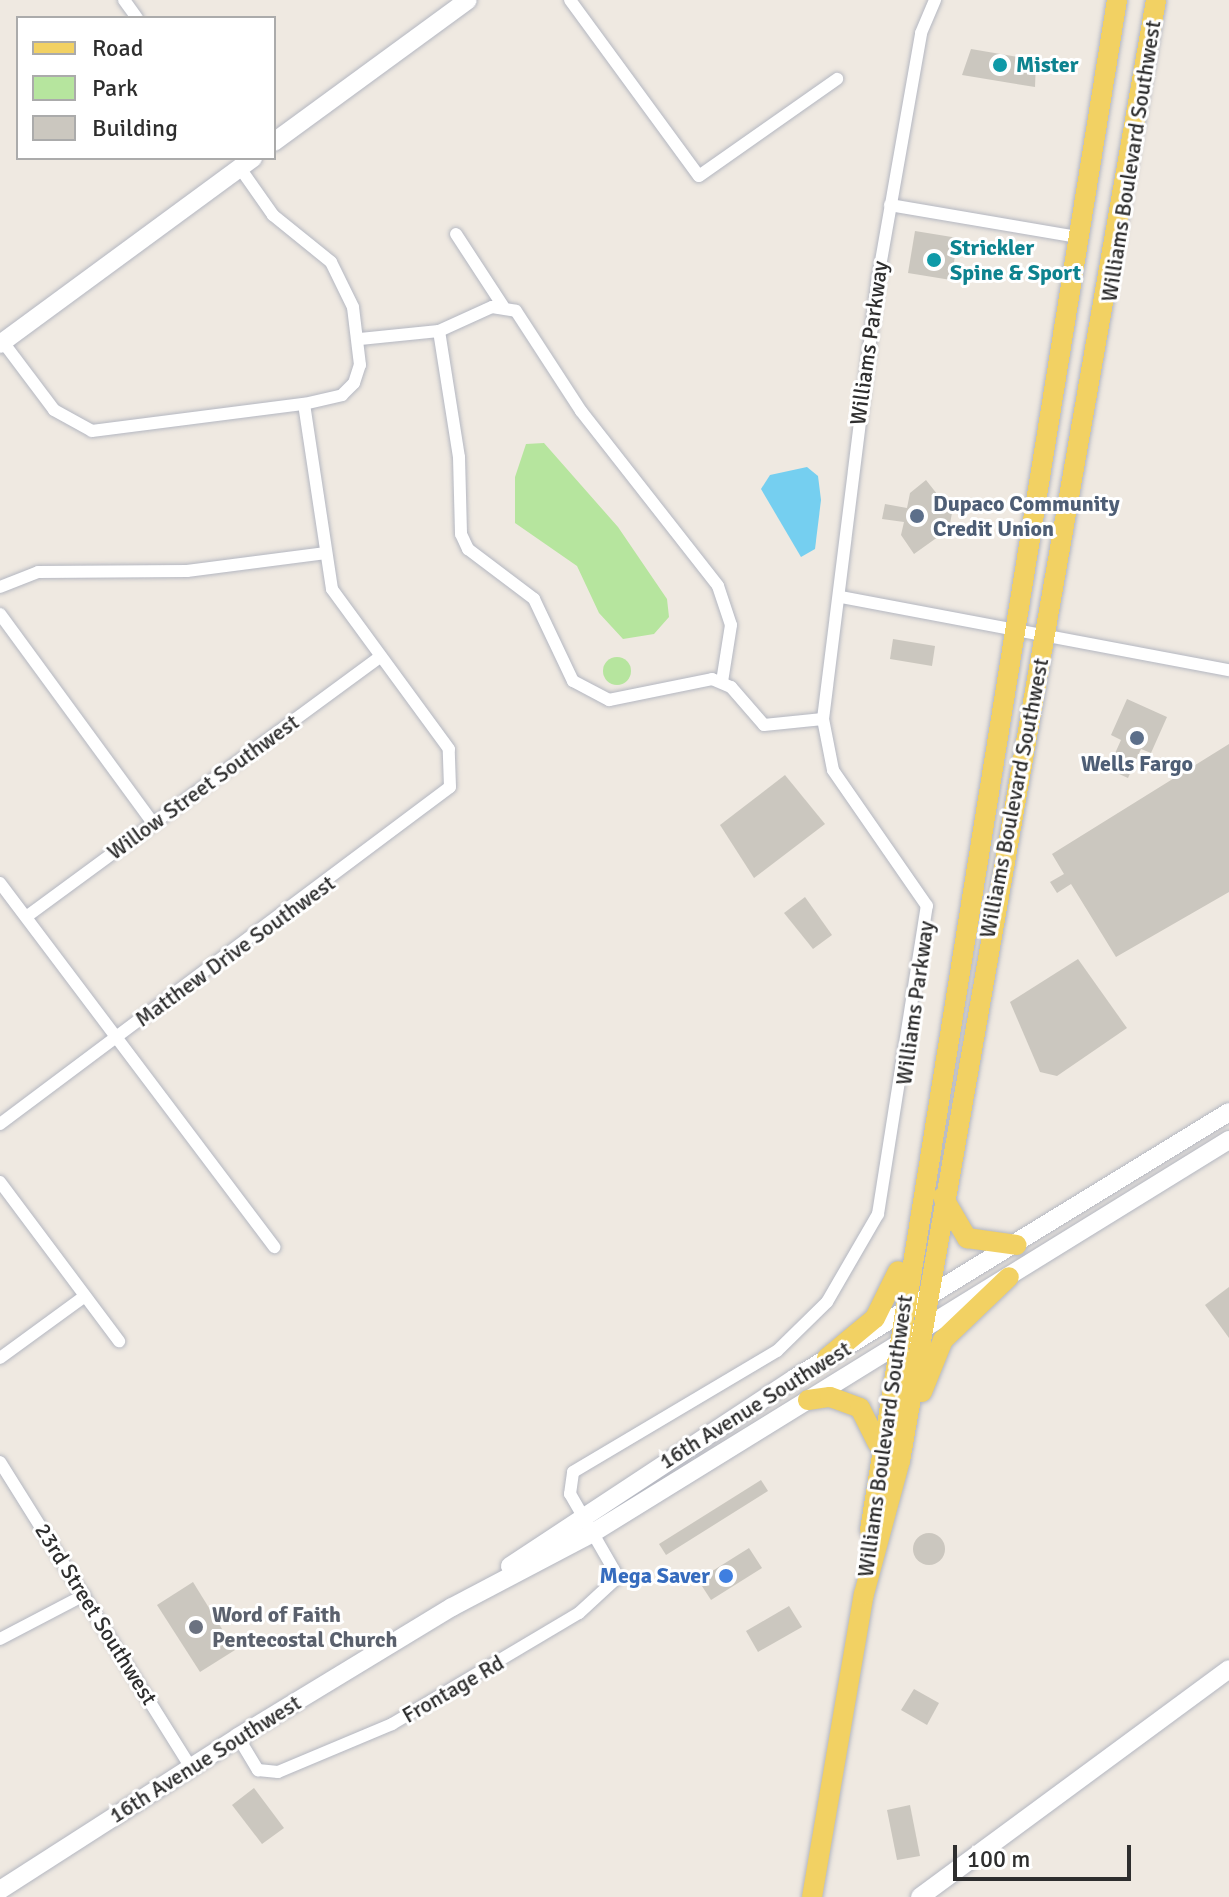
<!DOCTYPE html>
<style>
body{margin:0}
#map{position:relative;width:1229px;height:1897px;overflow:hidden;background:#efe9e1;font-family:Signika,sans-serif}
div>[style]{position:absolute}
.green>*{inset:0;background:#b6e59e}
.round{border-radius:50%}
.water>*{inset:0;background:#75cff0}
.building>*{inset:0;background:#cbc7bf}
.roads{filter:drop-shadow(0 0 2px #b4b7c1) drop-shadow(0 0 2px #b4b7c1)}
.street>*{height:12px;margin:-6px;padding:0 6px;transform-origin:6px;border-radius:6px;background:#fff}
.secondary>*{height:18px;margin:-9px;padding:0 9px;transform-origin:9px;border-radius:9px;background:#fff}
.primary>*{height:20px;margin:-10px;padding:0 10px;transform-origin:10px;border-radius:10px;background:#f2d163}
.dots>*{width:22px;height:22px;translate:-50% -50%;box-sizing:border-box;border:4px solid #fff;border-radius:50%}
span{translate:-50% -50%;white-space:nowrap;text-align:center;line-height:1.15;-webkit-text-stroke:6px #fff;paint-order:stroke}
.culture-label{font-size:22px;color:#0d838f;font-weight:700}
.left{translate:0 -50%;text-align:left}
.street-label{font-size:22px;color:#2e2e2e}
.service-label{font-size:22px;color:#4e5e75;font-weight:700}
.shop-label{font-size:22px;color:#366cbe;font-weight:700}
.right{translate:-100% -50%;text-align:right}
.worship-label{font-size:22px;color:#5b616d;font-weight:700}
.legend{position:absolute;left:16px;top:16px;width:260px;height:144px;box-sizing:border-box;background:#fff;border:2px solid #ababab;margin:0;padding:10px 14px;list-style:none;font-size:24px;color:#2e2e2e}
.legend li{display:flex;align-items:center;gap:16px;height:40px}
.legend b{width:40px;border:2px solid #ababab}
.scale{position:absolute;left:953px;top:1845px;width:178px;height:36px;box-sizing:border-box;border:4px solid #2e2e2e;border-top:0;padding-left:10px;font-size:24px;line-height:28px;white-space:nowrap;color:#2e2e2e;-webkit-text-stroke:6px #fff;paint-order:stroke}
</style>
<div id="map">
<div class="green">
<i style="clip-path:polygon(544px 443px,618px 527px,667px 599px,669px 617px,654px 634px,623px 639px,599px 613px,577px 566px,515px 523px,515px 477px,526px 444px)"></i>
<i class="round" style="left:603px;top:657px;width:28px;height:28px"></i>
</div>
<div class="water">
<i style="clip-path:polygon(807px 467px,818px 476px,821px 500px,815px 549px,801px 557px,761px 489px,770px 475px)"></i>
</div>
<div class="building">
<i style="clip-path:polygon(971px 49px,1036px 60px,1035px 87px,962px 75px)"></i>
<i style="clip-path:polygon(915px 231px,958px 238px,951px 280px,908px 273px)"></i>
<i style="clip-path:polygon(926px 480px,952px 513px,949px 529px,914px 554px,901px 535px,904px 522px,882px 519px,885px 504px,907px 508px,910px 493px)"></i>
<i style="clip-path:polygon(893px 639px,935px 646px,932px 666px,890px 659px)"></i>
<i style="clip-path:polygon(1127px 699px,1167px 717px,1151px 753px,1141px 749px,1128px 778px,1108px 769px,1121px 740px,1111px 735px)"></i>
<i style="clip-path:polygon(1229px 744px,1229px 892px,1116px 957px,1071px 884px,1057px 893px,1050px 882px,1064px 874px,1052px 854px)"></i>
<i style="clip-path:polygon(785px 775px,825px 824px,754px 878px,720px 825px)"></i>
<i style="clip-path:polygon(805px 897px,832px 935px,813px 949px,784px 913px)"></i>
<i style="clip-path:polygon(1078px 959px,1127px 1028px,1057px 1076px,1040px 1072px,1010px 1002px)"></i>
<i style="clip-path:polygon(1229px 1287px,1229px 1338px,1205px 1305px)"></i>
<i style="clip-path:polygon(761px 1480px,768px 1491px,666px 1555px,659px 1544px)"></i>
<i class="round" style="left:913px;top:1533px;width:32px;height:32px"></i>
<i style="clip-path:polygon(749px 1548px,762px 1568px,711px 1600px,698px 1580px)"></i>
<i style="clip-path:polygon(193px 1582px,235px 1650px,200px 1672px,157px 1605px)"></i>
<i style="clip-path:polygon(789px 1606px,802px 1627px,758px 1652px,746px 1631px)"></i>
<i style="clip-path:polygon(914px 1689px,939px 1703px,927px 1725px,901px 1710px)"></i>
<i style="clip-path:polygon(254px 1788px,284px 1828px,262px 1844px,232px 1805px)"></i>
<i style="clip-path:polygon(910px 1805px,920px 1856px,897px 1860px,887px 1810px)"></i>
</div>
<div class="roads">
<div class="street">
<i style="left:124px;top:0;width:22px;rotate:54deg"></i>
<i style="left:570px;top:0;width:218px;rotate:53.8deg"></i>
<i style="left:699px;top:176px;width:169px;rotate:-35.1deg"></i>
<i style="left:890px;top:205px;width:191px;rotate:9.7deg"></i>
<i style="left:456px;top:234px;width:86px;rotate:56.9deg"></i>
<i style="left:439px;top:331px;width:128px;rotate:81deg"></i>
<i style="left:459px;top:457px;width:77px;rotate:88.5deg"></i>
<i style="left:461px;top:534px;width:17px;rotate:65deg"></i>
<i style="left:468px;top:549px;width:83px;rotate:37.1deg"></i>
<i style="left:534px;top:599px;width:91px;rotate:64.6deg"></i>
<i style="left:573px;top:681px;width:41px;rotate:27.8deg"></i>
<i style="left:609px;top:700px;width:105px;rotate:-11.5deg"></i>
<i style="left:712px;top:679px;width:21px;rotate:23deg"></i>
<i style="left:731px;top:687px;width:50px;rotate:49deg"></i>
<i style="left:764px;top:725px;width:59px;rotate:-5.8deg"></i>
<i style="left:360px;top:339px;width:79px;rotate:-5.8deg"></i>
<i style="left:439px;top:331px;width:58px;rotate:-24.4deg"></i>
<i style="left:492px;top:307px;width:24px;rotate:9deg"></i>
<i style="left:516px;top:311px;width:119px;rotate:57deg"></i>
<i style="left:581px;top:411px;width:222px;rotate:51.9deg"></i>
<i style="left:718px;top:586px;width:41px;rotate:71.6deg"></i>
<i style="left:731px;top:625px;width:58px;rotate:99deg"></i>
<i style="left:3px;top:342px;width:85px;rotate:53.1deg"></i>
<i style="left:54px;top:410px;width:43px;rotate:28.9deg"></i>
<i style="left:92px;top:431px;width:214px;rotate:-7.3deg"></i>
<i style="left:0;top:587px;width:41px;rotate:-21.5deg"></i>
<i style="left:38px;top:572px;width:149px;rotate:-0.4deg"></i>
<i style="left:187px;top:571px;width:140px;rotate:-7.4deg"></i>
<i style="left:841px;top:597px;width:395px;rotate:10.7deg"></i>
<i style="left:0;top:614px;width:259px;rotate:53.8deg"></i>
<i style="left:0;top:883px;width:456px;rotate:53deg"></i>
<i style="left:26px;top:917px;width:438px;rotate:-36.3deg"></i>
<i style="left:0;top:1124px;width:562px;rotate:-36.83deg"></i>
<i style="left:450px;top:787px;width:38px;rotate:-92deg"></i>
<i style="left:449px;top:749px;width:198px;rotate:-126.2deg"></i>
<i style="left:332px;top:589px;width:187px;rotate:-98.6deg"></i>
<i style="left:304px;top:404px;width:39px;rotate:-13deg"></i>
<i style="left:342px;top:395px;width:17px;rotate:-45deg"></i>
<i style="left:354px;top:383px;width:19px;rotate:-72deg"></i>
<i style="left:360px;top:365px;width:58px;rotate:-96.9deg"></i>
<i style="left:353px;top:307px;width:50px;rotate:-116.1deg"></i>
<i style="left:331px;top:262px;width:75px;rotate:-141deg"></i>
<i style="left:273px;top:215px;width:57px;rotate:-125.1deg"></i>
<i style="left:0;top:1182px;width:199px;rotate:53.2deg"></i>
<i style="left:0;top:1358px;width:105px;rotate:-36.1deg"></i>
<i style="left:0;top:1462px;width:358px;rotate:58deg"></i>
<i style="left:0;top:1639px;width:95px;rotate:-27.6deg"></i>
<i style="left:238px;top:1737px;width:39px;rotate:59deg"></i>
<i style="left:258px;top:1770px;width:20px;rotate:6deg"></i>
<i style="left:278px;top:1772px;width:124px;rotate:-22.8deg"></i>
<i style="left:392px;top:1724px;width:217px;rotate:-30.7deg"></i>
<i style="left:579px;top:1613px;width:53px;rotate:-42.7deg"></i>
<i style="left:618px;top:1577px;width:96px;rotate:-120deg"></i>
<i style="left:570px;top:1494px;width:22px;rotate:-82deg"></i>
<i style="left:573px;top:1472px;width:237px;rotate:-30.7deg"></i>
<i style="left:777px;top:1351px;width:70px;rotate:-44.4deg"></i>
<i style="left:827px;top:1302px;width:102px;rotate:-59.9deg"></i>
<i style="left:878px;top:1214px;width:312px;rotate:-81deg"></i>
<i style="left:927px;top:906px;width:165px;rotate:-124.7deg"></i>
<i style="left:833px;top:770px;width:52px;rotate:-101.1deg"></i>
<i style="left:823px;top:719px;width:444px;rotate:-82.9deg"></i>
<i style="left:878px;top:278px;width:249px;rotate:-80deg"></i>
<i style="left:921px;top:33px;width:36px;rotate:-67deg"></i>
</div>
<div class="secondary">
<i style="left:274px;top:142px;width:240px;rotate:-36.2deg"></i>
<i style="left:0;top:344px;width:314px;rotate:-36.3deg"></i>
<i style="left:510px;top:1566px;width:341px;rotate:-33.4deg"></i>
<i style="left:795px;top:1378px;width:509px;rotate:-31.5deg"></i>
<i style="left:0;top:1890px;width:283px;rotate:-32.7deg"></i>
<i style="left:238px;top:1737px;width:250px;rotate:-31.3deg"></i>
<i style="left:452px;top:1607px;width:157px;rotate:-27.7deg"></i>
<i style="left:591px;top:1534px;width:750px;rotate:-31.7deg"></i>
<i style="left:920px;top:1897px;width:384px;rotate:-36.4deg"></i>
</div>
<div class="primary">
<i style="left:943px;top:1197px;width:48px;rotate:59.7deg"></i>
<i style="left:967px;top:1238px;width:50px;rotate:8deg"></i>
<i style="left:827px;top:1358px;width:62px;rotate:-39.8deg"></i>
<i style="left:875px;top:1318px;width:52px;rotate:-63.9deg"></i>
<i style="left:922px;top:1392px;width:56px;rotate:-68deg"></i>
<i style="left:943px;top:1340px;width:91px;rotate:-43.7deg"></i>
<i style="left:808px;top:1400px;width:22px;rotate:-8deg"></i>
<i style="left:830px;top:1397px;width:32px;rotate:20deg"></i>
<i style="left:860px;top:1408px;width:40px;rotate:63.4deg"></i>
<i style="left:870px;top:1530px;width:1550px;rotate:-80.83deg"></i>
<i style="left:812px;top:1897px;width:307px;rotate:-80.3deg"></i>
<i style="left:864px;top:1594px;width:138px;rotate:-74.9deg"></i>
<i style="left:900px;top:1461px;width:1483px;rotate:-80.06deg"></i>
</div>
</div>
<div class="dots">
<i style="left:1000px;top:65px;background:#0f9aa8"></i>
<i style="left:934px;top:260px;background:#0f9aa8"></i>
<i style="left:917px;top:516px;background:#5c6f8a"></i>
<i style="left:1137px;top:738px;background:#5c6f8a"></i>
<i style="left:726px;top:1576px;background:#3f7fe0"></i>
<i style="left:196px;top:1627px;background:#6b7280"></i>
</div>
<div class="culture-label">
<span class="left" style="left:1016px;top:65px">Mister</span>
<span class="left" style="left:950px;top:260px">Strickler<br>Spine &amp; Sport</span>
</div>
<div class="street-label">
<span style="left:1131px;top:161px;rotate:-81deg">Williams Boulevard Southwest</span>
<span style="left:869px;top:343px;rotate:-82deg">Williams Parkway</span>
<span style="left:203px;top:787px;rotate:-36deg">Willow Street Southwest</span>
<span style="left:1014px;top:798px;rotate:-79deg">Williams Boulevard Southwest</span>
<span style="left:235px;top:951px;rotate:-36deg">Matthew Drive Southwest</span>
<span style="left:915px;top:1003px;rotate:-82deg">Williams Parkway</span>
<span style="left:755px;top:1405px;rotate:-32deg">16th Avenue Southwest</span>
<span style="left:885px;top:1436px;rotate:-82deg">Williams Boulevard Southwest</span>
<span style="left:96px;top:1614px;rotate:58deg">23rd Street Southwest</span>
<span style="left:453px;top:1689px;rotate:-30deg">Frontage Rd</span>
<span style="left:205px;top:1759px;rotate:-32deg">16th Avenue Southwest</span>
</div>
<div class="service-label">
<span class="left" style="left:933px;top:516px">Dupaco Community<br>Credit Union</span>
<span style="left:1137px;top:764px">Wells Fargo</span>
</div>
<div class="shop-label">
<span class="right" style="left:710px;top:1576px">Mega Saver</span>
</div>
<div class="worship-label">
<span class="left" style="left:212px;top:1627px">Word of Faith<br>Pentecostal Church</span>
</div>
<ul class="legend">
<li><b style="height:10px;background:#f2d163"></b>Road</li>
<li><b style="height:22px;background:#b6e59e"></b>Park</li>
<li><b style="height:22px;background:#cbc7bf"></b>Building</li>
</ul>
<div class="scale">100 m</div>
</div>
